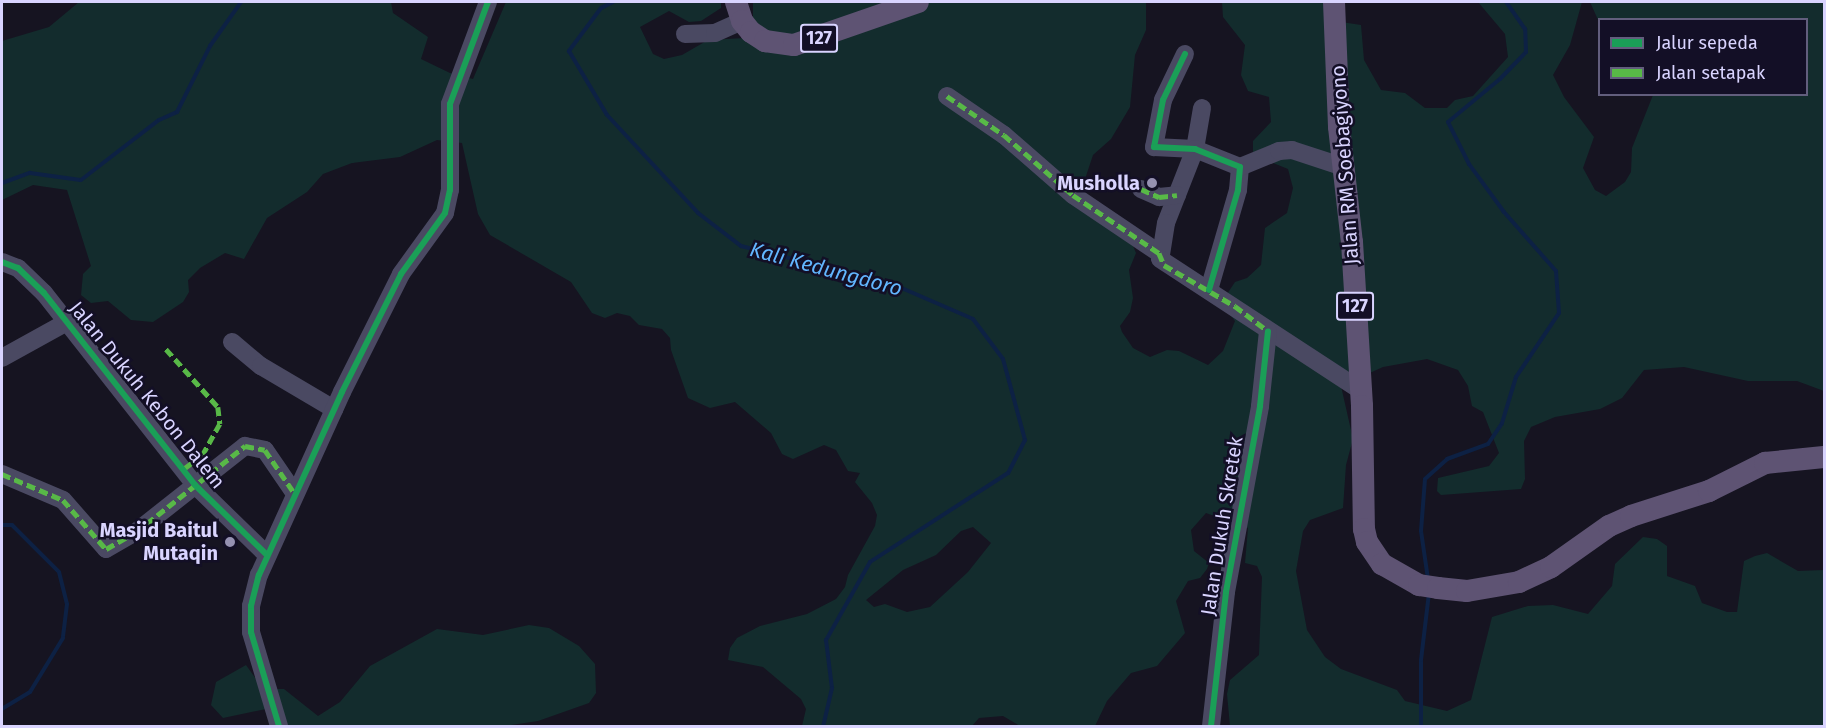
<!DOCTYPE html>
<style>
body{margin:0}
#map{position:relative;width:1826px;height:728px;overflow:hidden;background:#161421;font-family:"Fira Sans",sans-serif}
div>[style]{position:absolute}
.green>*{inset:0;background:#132c2d}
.stream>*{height:4px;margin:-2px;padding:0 2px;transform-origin:2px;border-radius:2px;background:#0d2144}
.minor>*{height:18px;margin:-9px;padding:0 9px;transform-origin:9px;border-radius:9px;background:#4a4962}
.major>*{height:22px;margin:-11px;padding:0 11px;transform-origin:11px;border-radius:11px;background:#5e5373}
.quiet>*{height:4.5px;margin-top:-2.25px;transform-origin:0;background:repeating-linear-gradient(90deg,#58b947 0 9px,transparent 0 13.5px)}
.cycleway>*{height:6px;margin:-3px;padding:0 3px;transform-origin:3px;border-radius:3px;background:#1a9f57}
.dots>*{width:16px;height:16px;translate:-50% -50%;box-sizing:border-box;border:3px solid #130f26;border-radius:50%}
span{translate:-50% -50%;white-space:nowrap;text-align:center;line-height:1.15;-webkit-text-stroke:5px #130f26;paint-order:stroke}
.shield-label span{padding:2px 4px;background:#130f26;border:2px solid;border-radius:4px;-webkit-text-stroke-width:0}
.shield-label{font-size:18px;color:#d9d4ff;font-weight:700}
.street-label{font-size:20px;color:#d9d4ff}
.poi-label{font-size:20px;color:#d9d4ff;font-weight:700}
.right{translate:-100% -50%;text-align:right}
.water-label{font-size:21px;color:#62b6ff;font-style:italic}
.frame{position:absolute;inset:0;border:3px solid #d9d4ff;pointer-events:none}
.legend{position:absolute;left:1598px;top:18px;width:210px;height:78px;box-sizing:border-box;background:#130f26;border:2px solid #625e7d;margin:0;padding:8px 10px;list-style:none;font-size:18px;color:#d9d4ff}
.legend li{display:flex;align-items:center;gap:12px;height:30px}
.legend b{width:30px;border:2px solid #625e7d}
</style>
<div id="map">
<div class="green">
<i style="clip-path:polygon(evenodd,79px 2px,391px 2px,393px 13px,428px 37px,421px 59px,450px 73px,473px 79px,506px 2px,721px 2px,721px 8px,701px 21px,689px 22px,669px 11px,640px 27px,653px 54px,664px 59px,682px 55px,708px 40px,745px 38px,753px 19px,753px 2px,1146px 2px,1146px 30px,1135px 55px,1130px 107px,1111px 139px,1093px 155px,1082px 188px,1090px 216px,1130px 239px,1136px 253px,1129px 270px,1133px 298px,1130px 312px,1120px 326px,1122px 332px,1133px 348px,1150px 357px,1167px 350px,1179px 351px,1208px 365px,1223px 351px,1235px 321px,1221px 303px,1235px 282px,1247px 278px,1261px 265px,1265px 228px,1287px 213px,1293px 188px,1288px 169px,1253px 155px,1253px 141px,1271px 122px,1269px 97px,1248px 91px,1241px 75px,1245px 45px,1223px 17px,1222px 2px,1327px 2px,1328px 20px,1361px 25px,1364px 60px,1381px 90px,1405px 93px,1425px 108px,1447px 108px,1455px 100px,1473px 96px,1508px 57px,1505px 34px,1478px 2px,1582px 2px,1570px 45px,1553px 75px,1564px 97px,1594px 137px,1583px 168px,1595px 190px,1606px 196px,1625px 182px,1631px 172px,1632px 148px,1653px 95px,1806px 94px,1806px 20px,1599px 22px,1590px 2px,1824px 2px,1824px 391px,1797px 381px,1748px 381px,1684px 367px,1644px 370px,1622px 398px,1600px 409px,1555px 417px,1531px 427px,1524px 441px,1525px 479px,1521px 489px,1441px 495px,1437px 491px,1438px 478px,1489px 466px,1499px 453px,1483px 412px,1472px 406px,1468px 386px,1458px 370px,1427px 359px,1383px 367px,1341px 386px,1353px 439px,1346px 465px,1343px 508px,1310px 520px,1303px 531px,1296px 571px,1307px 630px,1325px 657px,1341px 669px,1397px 690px,1405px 701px,1447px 711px,1471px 700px,1492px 617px,1528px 606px,1553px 605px,1588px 614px,1612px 586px,1615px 564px,1643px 537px,1657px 539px,1667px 546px,1667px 576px,1695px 586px,1702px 603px,1727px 612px,1737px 612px,1744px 561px,1755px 556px,1767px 553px,1798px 571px,1824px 570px,1824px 726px,1230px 726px,1227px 694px,1230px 680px,1259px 655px,1262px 577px,1257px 566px,1245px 563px,1248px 528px,1206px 513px,1191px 530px,1194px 551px,1209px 563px,1207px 569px,1200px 578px,1188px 581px,1176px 601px,1185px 633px,1157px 666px,1131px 673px,1107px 701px,1095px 726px,1020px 726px,1003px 716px,979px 718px,972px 726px,802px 726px,806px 709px,801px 699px,763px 667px,728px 660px,730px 648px,737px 638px,760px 626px,807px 614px,836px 599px,845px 587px,848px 575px,875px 526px,877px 515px,872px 503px,855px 482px,860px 473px,848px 471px,836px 450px,824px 445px,793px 459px,782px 454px,771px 433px,735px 402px,710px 408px,688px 398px,671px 350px,670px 338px,662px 329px,639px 325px,630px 316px,617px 313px,605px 318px,592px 313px,571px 282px,490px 235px,478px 214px,462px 143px,437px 140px,400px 157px,352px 163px,323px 174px,307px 192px,267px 218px,244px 259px,225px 253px,200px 268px,188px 280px,189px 292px,183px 302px,153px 322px,131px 320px,108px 301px,91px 303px,81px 295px,83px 274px,91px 266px,67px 190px,33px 185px,2px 200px,2px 41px,49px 27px,79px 2px,973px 527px,991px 543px,968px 572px,930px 607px,907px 612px,885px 604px,874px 607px,866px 600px,903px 570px,936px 555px,961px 531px,973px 527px)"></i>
<i style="clip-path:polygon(529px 625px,549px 628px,579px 646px,595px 664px,596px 693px,589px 703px,538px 721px,505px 726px,272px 726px,266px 709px,223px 718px,211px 705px,216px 682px,246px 665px,263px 689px,284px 689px,318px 716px,340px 702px,370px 666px,437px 629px,483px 635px)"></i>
</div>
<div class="stream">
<i style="left:613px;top:2px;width:13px;rotate:153deg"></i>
<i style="left:601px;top:8px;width:54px;rotate:126.7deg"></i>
<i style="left:569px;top:51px;width:74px;rotate:59.3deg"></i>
<i style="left:607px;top:115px;width:134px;rotate:47.1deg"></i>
<i style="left:698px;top:213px;width:54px;rotate:37.5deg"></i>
<i style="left:741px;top:246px;width:154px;rotate:13.9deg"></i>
<i style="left:890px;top:283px;width:90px;rotate:23.4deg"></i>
<i style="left:973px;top:319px;width:50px;rotate:53.1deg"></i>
<i style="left:1003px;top:359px;width:84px;rotate:74.8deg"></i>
<i style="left:1025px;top:440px;width:37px;rotate:117deg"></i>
<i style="left:1008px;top:473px;width:164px;rotate:147.2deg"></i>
<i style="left:870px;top:562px;width:90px;rotate:119.4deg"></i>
<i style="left:826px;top:640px;width:48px;rotate:82.9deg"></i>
<i style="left:832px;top:688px;width:39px;rotate:103deg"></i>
<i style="left:2px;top:183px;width:30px;rotate:-20deg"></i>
<i style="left:30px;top:173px;width:51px;rotate:7.8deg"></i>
<i style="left:81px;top:180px;width:98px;rotate:-37.6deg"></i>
<i style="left:159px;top:120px;width:20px;rotate:-24deg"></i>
<i style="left:177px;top:112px;width:74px;rotate:-63.4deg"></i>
<i style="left:210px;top:46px;width:54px;rotate:-54.8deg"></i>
<i style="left:2px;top:525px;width:10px"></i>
<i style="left:12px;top:525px;width:66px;rotate:45deg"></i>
<i style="left:59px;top:572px;width:33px;rotate:76deg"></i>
<i style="left:67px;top:604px;width:34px;rotate:97deg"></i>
<i style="left:63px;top:638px;width:63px;rotate:121.4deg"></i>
<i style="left:30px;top:692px;width:33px;rotate:149deg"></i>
<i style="left:1428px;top:579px;width:49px;rotate:-98.3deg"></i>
<i style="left:1421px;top:531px;width:52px;rotate:-85.6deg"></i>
<i style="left:1425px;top:479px;width:30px;rotate:-42deg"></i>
<i style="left:1447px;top:459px;width:44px;rotate:-20.1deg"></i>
<i style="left:1488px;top:444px;width:25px;rotate:-56deg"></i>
<i style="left:1502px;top:423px;width:48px;rotate:-73.1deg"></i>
<i style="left:1516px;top:377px;width:77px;rotate:-56.1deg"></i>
<i style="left:1559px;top:313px;width:42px;rotate:-94.1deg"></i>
<i style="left:1556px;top:271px;width:79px;rotate:-131.4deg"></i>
<i style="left:1504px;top:212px;width:59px;rotate:-126.1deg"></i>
<i style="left:1469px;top:164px;width:47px;rotate:-116.6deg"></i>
<i style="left:1448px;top:122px;width:67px;rotate:-39.6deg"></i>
<i style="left:1500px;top:79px;width:37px;rotate:-46deg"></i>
<i style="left:1526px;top:52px;width:23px;rotate:-92deg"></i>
<i style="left:1525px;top:29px;width:33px;rotate:-125deg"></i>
<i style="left:1421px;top:726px;width:66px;rotate:-90deg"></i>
<i style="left:1421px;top:660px;width:67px;rotate:-83.2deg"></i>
</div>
<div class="minor">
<i style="left:685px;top:34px;width:30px;rotate:-2deg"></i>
<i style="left:715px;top:33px;width:30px;rotate:-24deg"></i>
<i style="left:1185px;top:54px;width:51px;rotate:115.6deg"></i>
<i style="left:1163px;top:100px;width:48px;rotate:100.8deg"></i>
<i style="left:1154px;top:147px;width:41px;rotate:2.8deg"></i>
<i style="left:1195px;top:149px;width:48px;rotate:21.8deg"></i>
<i style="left:1240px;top:167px;width:23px;rotate:95deg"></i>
<i style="left:1238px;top:190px;width:104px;rotate:106.2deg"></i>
<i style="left:947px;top:96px;width:69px;rotate:34.4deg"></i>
<i style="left:1004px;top:135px;width:91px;rotate:41deg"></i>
<i style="left:1073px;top:195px;width:104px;rotate:34deg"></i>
<i style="left:1202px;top:108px;width:42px;rotate:99.7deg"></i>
<i style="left:1195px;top:149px;width:79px;rotate:111.4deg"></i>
<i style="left:1166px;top:223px;width:36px;rotate:99deg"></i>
<i style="left:1160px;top:259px;width:239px;rotate:33.2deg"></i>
<i style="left:1240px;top:167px;width:42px;rotate:-22.3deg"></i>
<i style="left:1279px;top:151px;width:13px;rotate:-4deg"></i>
<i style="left:1292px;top:150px;width:55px;rotate:18.1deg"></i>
<i style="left:1141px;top:189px;width:20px;rotate:24deg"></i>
<i style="left:1159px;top:197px;width:18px;rotate:-6deg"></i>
<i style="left:2px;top:262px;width:17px;rotate:21deg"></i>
<i style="left:18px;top:268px;width:36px;rotate:44deg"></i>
<i style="left:44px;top:293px;width:244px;rotate:51.8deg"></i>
<i style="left:195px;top:485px;width:99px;rotate:44.2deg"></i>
<i style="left:232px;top:342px;width:38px;rotate:40deg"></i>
<i style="left:261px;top:366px;width:85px;rotate:30.5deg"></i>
<i style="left:2px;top:358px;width:74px;rotate:-29deg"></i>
<i style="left:2px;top:474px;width:66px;rotate:23.1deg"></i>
<i style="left:63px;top:500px;width:65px;rotate:48.7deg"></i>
<i style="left:106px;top:549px;width:34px;rotate:-30deg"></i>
<i style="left:136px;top:532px;width:139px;rotate:-38.3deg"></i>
<i style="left:245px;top:446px;width:20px;rotate:11deg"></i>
<i style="left:265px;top:450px;width:53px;rotate:55.7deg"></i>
<i style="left:279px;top:726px;width:98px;rotate:-106.6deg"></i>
<i style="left:251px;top:632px;width:26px;rotate:-90deg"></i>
<i style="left:251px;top:606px;width:32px;rotate:-76deg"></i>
<i style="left:259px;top:575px;width:201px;rotate:-65.6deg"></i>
<i style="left:342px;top:392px;width:132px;rotate:-63.4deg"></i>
<i style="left:401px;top:274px;width:75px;rotate:-54.2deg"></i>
<i style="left:445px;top:213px;width:24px;rotate:-78deg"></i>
<i style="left:450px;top:190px;width:86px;rotate:-90deg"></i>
<i style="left:450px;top:104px;width:109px;rotate:-69.6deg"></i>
<i style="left:1211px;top:726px;width:135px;rotate:-83.6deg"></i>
<i style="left:1226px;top:592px;width:189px;rotate:-79.6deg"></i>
<i style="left:1260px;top:406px;width:75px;rotate:-83.9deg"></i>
</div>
<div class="major">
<i style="left:736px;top:2px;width:20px;rotate:72deg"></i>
<i style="left:742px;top:21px;width:14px;rotate:51deg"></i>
<i style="left:751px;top:32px;width:17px;rotate:33deg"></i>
<i style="left:765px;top:41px;width:29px;rotate:8deg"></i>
<i style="left:794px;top:45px;width:131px;rotate:-19.1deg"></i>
<i style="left:1334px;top:2px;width:125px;rotate:87.7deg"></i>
<i style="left:1339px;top:127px;width:116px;rotate:83.6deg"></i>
<i style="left:1352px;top:242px;width:164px;rotate:86.5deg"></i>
<i style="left:1362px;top:406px;width:123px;rotate:89.1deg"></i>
<i style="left:1364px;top:529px;width:13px;rotate:77deg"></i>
<i style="left:1367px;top:542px;width:27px;rotate:56deg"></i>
<i style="left:1382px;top:564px;width:43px;rotate:29.6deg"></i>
<i style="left:1419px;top:585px;width:19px;rotate:9deg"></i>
<i style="left:1438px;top:588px;width:29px;rotate:6deg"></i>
<i style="left:1467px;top:591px;width:53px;rotate:-9.8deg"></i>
<i style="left:1519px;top:582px;width:35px;rotate:-25deg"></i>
<i style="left:1551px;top:567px;width:71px;rotate:-35.3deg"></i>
<i style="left:1609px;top:526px;width:24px;rotate:-24deg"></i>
<i style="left:1631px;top:516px;width:82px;rotate:-17.8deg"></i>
<i style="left:1709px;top:491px;width:63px;rotate:-26.6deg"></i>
<i style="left:1765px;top:463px;width:59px;rotate:-5.8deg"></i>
</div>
<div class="quiet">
<i style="left:947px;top:96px;width:69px;rotate:34.4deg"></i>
<i style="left:1004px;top:135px;width:91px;rotate:41deg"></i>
<i style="left:1073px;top:195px;width:104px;rotate:34deg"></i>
<i style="left:1159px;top:253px;width:13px;rotate:67deg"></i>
<i style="left:1164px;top:265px;width:82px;rotate:30deg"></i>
<i style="left:1235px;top:306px;width:41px;rotate:37.1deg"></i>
<i style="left:1141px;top:189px;width:20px;rotate:24deg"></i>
<i style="left:1159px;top:197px;width:18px;rotate:-6deg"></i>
<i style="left:166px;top:349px;width:78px;rotate:48.1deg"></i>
<i style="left:218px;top:407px;width:17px;rotate:83deg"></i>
<i style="left:220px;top:424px;width:35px;rotate:119deg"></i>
<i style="left:203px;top:455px;width:25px;rotate:143deg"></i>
<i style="left:2px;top:474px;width:66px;rotate:23.1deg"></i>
<i style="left:63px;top:500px;width:65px;rotate:48.7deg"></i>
<i style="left:106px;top:549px;width:34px;rotate:-30deg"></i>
<i style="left:136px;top:532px;width:139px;rotate:-38.3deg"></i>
<i style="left:245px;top:446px;width:20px;rotate:11deg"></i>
<i style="left:265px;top:450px;width:53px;rotate:55.7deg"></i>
</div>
<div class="cycleway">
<i style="left:1185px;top:54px;width:51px;rotate:115.6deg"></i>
<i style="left:1163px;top:100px;width:48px;rotate:100.8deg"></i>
<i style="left:1154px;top:147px;width:41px;rotate:2.8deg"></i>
<i style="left:1195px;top:149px;width:48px;rotate:21.8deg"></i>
<i style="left:1240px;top:167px;width:23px;rotate:95deg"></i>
<i style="left:1238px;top:190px;width:104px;rotate:106.2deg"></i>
<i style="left:2px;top:262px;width:17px;rotate:21deg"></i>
<i style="left:18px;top:268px;width:36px;rotate:44deg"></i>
<i style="left:44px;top:293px;width:244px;rotate:51.8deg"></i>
<i style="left:195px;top:485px;width:99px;rotate:44.2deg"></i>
<i style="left:279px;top:726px;width:98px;rotate:-106.6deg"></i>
<i style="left:251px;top:632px;width:26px;rotate:-90deg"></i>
<i style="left:251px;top:606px;width:32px;rotate:-76deg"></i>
<i style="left:259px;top:575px;width:201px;rotate:-65.6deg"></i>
<i style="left:342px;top:392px;width:132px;rotate:-63.4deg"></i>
<i style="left:401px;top:274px;width:75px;rotate:-54.2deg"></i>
<i style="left:445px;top:213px;width:24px;rotate:-78deg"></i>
<i style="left:450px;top:190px;width:86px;rotate:-90deg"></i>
<i style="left:450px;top:104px;width:109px;rotate:-69.6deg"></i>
<i style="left:1211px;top:726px;width:135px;rotate:-83.6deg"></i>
<i style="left:1226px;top:592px;width:189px;rotate:-79.6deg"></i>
<i style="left:1260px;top:406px;width:75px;rotate:-83.9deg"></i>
</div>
<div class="dots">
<i style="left:1152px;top:183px;background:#9591b1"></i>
<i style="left:230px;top:542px;background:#9591b1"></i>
</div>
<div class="shield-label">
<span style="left:819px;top:38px">127</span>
<span style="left:1355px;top:306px">127</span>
</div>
<div class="street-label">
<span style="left:1345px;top:165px;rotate:-94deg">Jalan RM Soebagiyono</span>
<span style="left:147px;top:395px;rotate:51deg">Jalan Dukuh Kebon Dalem</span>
<span style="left:1222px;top:526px;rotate:-81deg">Jalan Dukuh Skretek</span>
</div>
<div class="poi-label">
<span class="right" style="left:1140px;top:183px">Musholla</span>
<span class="right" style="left:218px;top:542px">Masjid Baitul<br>Mutaqin</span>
</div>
<div class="water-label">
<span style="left:826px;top:269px;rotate:15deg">Kali Kedungdoro</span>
</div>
<div class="frame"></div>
<ul class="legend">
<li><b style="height:8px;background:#1a9f57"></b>Jalur sepeda</li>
<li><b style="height:8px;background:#58b947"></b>Jalan setapak</li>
</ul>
</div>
